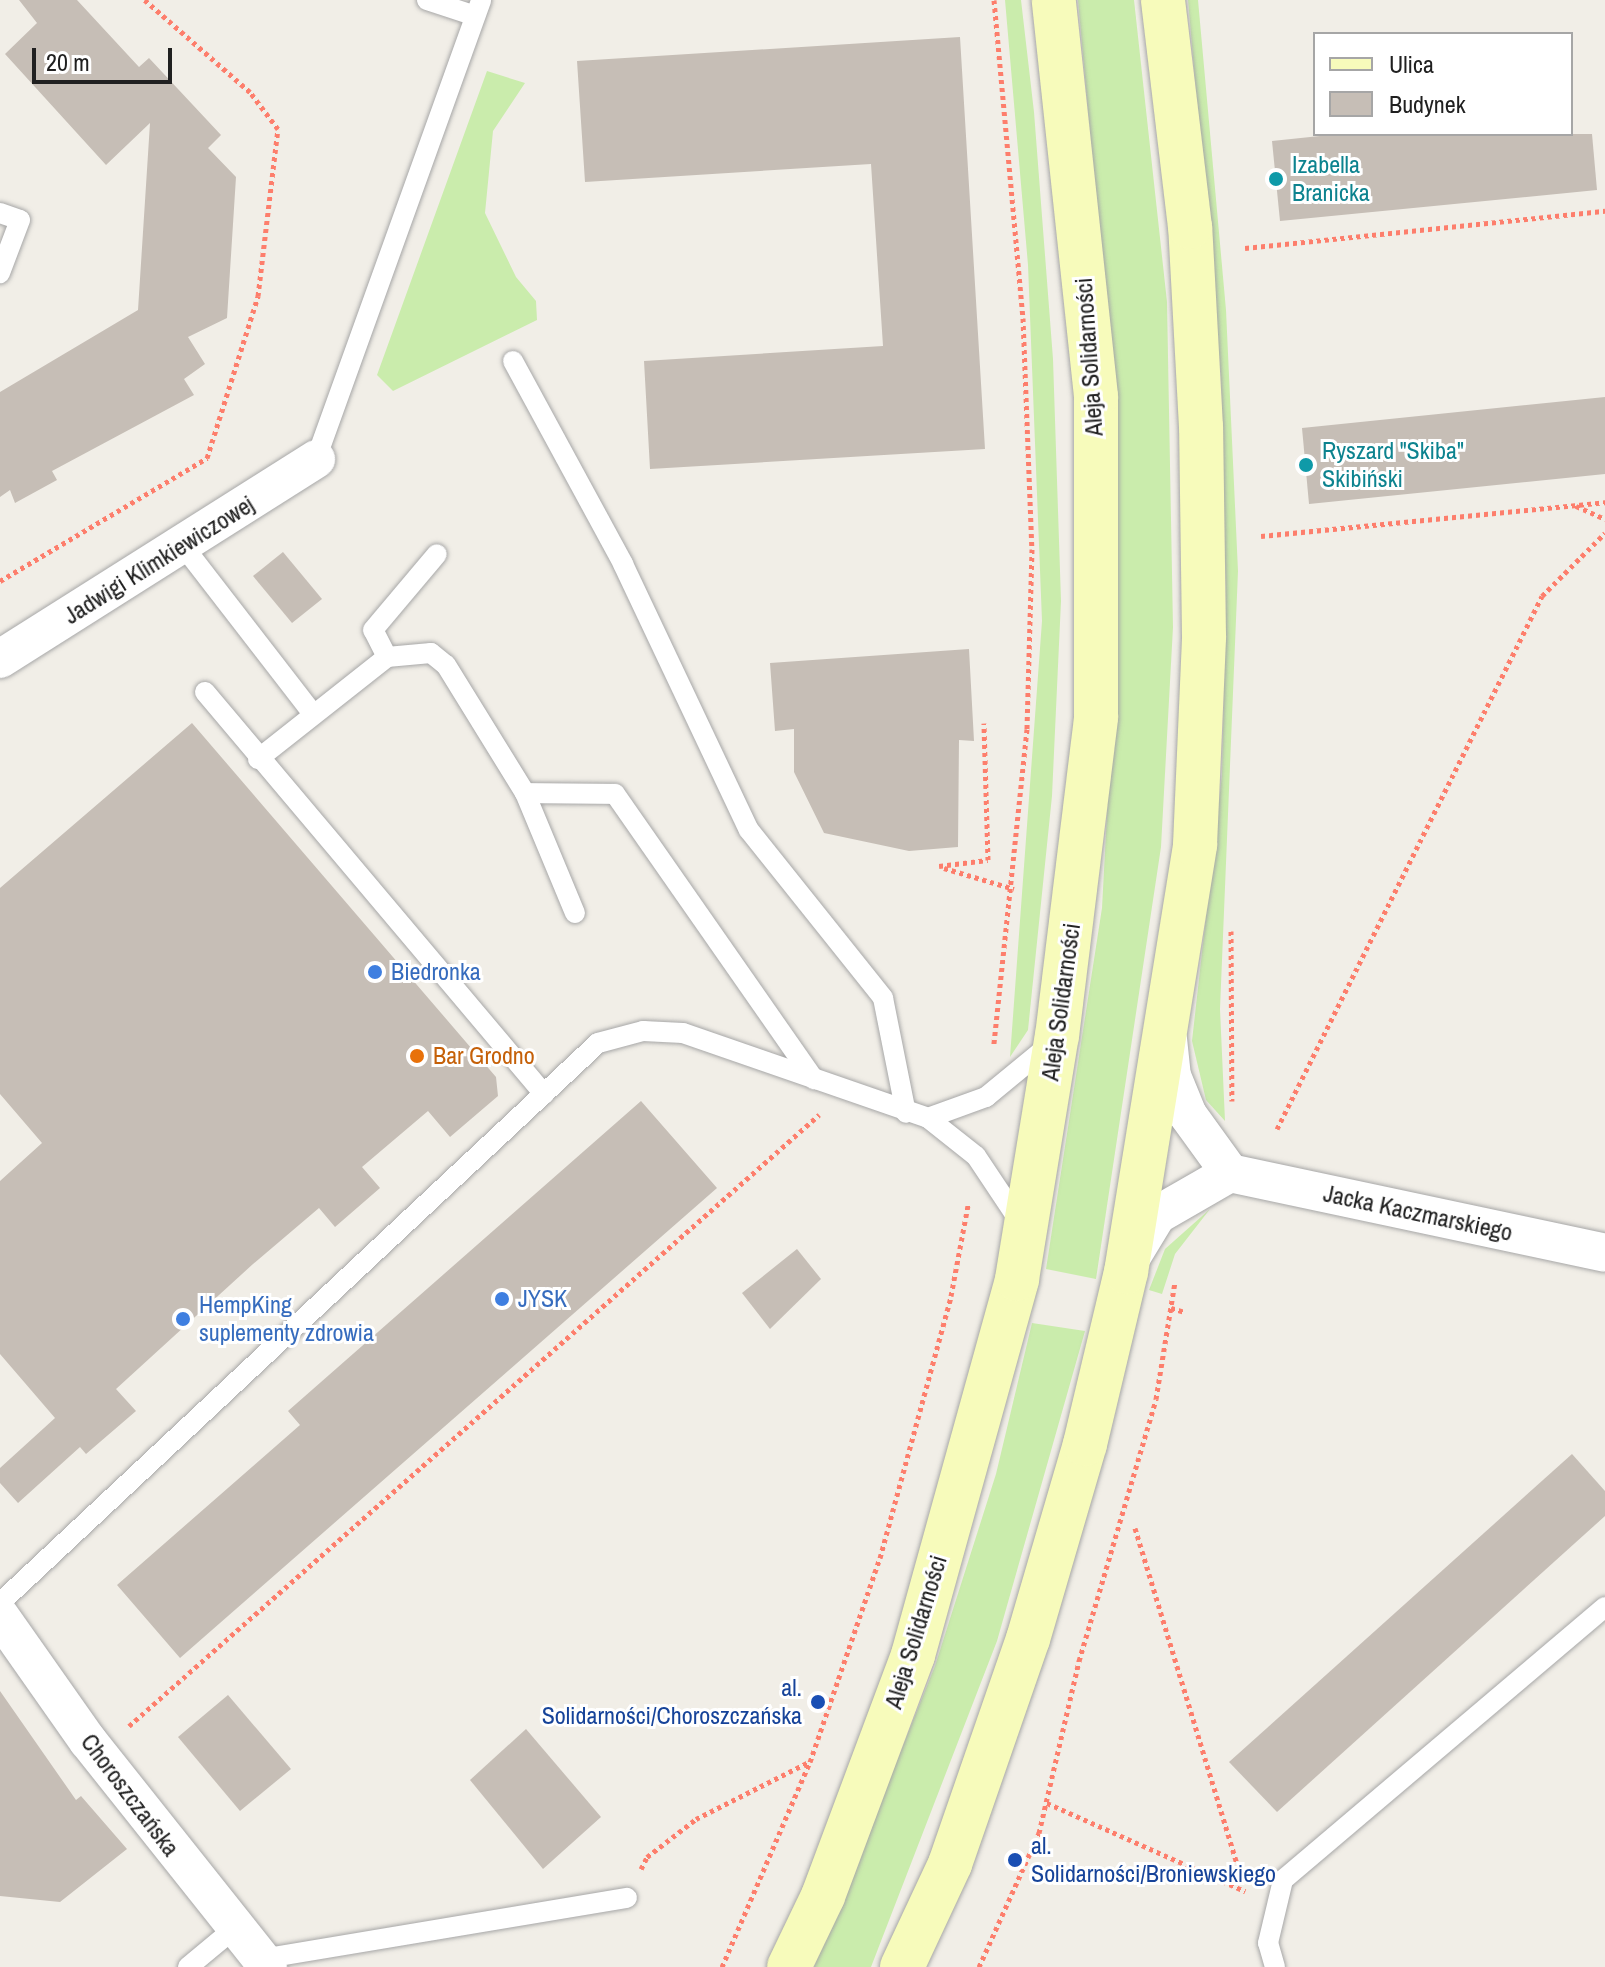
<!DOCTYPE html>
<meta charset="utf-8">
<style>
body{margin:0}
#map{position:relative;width:1605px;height:1967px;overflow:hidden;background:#f1eee7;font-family:"Archivo Narrow",sans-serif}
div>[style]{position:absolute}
.grass>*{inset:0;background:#caecac}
.building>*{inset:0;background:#c6beb6}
.path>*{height:5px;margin-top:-2.5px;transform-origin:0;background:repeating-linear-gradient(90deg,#fd7e6c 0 4px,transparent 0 8px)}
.roads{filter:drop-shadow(0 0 2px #a7a7a7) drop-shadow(0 0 2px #a7a7a7)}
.lane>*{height:20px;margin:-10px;padding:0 10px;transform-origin:10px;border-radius:10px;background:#fff}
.street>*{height:38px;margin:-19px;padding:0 19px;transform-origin:19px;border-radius:19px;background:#fff}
.secondary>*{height:44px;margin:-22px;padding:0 22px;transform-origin:22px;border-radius:22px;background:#f7fbbb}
.dots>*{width:22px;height:22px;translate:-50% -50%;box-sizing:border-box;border:4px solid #fff;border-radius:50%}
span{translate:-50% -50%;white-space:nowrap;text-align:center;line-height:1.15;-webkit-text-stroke:6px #fff;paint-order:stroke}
.culture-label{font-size:24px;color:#0d838f}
.left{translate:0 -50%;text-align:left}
.street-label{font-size:24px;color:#202020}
.shop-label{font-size:24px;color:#366cbe}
.food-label{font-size:24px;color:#c56008}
.transit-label{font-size:24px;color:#164399}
.right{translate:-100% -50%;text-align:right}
.legend{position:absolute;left:1313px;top:32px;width:260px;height:104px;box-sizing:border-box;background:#fff;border:2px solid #a6a6a6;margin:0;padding:10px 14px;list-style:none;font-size:24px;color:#202020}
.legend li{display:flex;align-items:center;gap:16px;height:40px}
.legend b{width:40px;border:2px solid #a6a6a6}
.scale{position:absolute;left:32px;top:48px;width:140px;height:36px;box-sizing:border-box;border:4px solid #202020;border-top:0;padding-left:10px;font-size:24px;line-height:28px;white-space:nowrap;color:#202020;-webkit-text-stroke:6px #fff;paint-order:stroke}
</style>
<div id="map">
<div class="grass">
<i style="clip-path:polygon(1005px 0,1021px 0,1034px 112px,1053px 359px,1061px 601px,1052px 796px,1028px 1030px,1010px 1057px,1042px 621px,1028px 265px)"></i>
<i style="clip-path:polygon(1078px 0,1134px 0,1167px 302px,1173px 627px,1161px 847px,1096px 1279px,1046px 1269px,1102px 908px,1117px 626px,1110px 352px)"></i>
<i style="clip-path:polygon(1188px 0,1198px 0,1226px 310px,1238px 571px,1220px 1009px,1225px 1121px,1206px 1100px,1192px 1041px,1222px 775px,1226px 601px,1221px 377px)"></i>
<i style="clip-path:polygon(487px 71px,525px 83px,493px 131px,485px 213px,516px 277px,536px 301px,537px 320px,393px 391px,377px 375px)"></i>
<i style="clip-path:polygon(1210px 1209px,1175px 1254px,1162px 1294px,1149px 1290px,1165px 1249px)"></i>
<i style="clip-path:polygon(1032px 1323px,1085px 1331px,997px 1641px,871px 1967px,814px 1967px,935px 1666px,996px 1474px)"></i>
</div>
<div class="building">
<i style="clip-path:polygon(19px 0,77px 0,139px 67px,149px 58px,221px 135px,208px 148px,236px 177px,227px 318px,188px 337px,205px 364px,184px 379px,194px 395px,52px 471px,57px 480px,15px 503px,10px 490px,0 497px,0 392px,138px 310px,150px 123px,106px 165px,5px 54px,37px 23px)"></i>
<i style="clip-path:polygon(960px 37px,985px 449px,650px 469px,644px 361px,883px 346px,871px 164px,585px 182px,577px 61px)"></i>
<i style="clip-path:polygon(1339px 134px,1592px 134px,1597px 190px,1280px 221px,1272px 141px)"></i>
<i style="clip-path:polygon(1605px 397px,1605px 474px,1309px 504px,1302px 428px)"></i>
<i style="clip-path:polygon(283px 552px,322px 599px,292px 623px,253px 576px)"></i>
<i style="clip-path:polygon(969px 649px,974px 741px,959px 740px,958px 847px,909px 851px,824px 833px,794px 772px,794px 729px,775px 731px,770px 663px)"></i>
<i style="clip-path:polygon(192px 723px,496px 1077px,498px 1096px,450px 1137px,428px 1111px,362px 1167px,380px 1188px,335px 1227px,319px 1208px,253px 1264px,116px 1389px,136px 1411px,86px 1454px,80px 1447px,18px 1503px,0 1483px,0 1468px,55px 1418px,0 1354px,0 1181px,42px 1143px,0 1094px,0 888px)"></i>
<i style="clip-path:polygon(641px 1101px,717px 1188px,180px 1658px,117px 1585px,300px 1425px,288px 1411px)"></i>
<i style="clip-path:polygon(797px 1249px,821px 1279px,770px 1329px,742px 1293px)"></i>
<i style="clip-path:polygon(1572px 1454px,1605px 1491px,1605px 1516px,1277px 1812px,1229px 1762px)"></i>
<i style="clip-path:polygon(0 1691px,76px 1800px,81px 1796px,127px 1849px,60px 1902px,0 1896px)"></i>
<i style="clip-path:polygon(228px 1695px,291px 1769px,240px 1811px,178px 1737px)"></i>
<i style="clip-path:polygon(526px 1729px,601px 1817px,543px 1869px,470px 1780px)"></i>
</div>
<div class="path">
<i style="left:994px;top:0;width:319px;rotate:84.8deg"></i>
<i style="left:1023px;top:318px;width:231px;rotate:87.8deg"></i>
<i style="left:1032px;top:549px;width:180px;rotate:91.6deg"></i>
<i style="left:1027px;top:729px;width:318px;rotate:96deg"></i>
<i style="left:1245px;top:248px;width:362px;rotate:-5.9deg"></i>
<i style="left:1576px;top:506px;width:32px;rotate:24deg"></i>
<i style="left:1261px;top:536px;width:346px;rotate:-5.6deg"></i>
<i style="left:0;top:581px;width:241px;rotate:-30.7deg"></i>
<i style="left:207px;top:458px;width:170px;rotate:-72.5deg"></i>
<i style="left:258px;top:296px;width:168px;rotate:-83.2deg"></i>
<i style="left:278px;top:129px;width:46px;rotate:-127.1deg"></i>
<i style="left:250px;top:92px;width:140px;rotate:-138.8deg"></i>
<i style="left:939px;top:866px;width:49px;rotate:-7deg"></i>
<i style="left:988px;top:860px;width:137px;rotate:-91.7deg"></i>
<i style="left:944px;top:868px;width:73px;rotate:16.7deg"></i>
<i style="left:1231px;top:931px;width:170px;rotate:89.7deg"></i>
<i style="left:1277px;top:1129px;width:595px;rotate:-63.56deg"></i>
<i style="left:1542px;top:596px;width:89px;rotate:-45deg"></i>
<i style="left:1171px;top:1308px;width:15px;rotate:16deg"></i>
<i style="left:1135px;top:1528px;width:354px;rotate:73.1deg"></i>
<i style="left:1238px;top:1867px;width:19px;rotate:148deg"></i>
<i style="left:129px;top:1726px;width:922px;rotate:-41.53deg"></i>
<i style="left:1047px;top:1803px;width:217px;rotate:24deg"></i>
<i style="left:641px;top:1869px;width:13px;rotate:-63deg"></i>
<i style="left:647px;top:1857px;width:62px;rotate:-37.8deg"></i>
<i style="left:696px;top:1819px;width:127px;rotate:-26.8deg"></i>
<i style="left:722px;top:1967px;width:223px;rotate:-66.8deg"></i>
<i style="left:810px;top:1762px;width:216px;rotate:-71.1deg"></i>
<i style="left:880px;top:1558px;width:271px;rotate:-74.8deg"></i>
<i style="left:951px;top:1296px;width:93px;rotate:-79.4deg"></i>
<i style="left:979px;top:1967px;width:147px;rotate:-65.9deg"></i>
<i style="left:1039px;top:1833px;width:177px;rotate:-76.9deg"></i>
<i style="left:1079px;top:1661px;width:273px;rotate:-73.6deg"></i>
<i style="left:1156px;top:1399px;width:119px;rotate:-80.8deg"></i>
</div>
<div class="roads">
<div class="lane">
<i style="left:427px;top:0;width:48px;rotate:18.1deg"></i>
<i style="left:0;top:213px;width:21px;rotate:19deg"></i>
<i style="left:20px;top:220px;width:57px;rotate:110.7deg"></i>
<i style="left:513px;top:361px;width:231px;rotate:61.5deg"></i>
<i style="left:623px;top:564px;width:294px;rotate:64.7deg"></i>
<i style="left:749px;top:830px;width:215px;rotate:51.4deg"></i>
<i style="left:883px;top:998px;width:117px;rotate:78.7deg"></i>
<i style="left:316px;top:459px;width:488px;rotate:-70.2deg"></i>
<i style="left:184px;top:547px;width:211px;rotate:52.3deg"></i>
<i style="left:387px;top:657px;width:44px;rotate:-5.2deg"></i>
<i style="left:431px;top:653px;width:19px;rotate:39deg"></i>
<i style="left:446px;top:665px;width:150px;rotate:58.3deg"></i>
<i style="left:525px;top:793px;width:90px;rotate:0.6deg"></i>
<i style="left:615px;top:794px;width:348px;rotate:55.1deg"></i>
<i style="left:205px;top:692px;width:526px;rotate:49.86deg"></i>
<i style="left:258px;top:759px;width:164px;rotate:-38.3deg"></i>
<i style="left:387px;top:657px;width:30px;rotate:-117deg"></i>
<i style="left:373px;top:630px;width:99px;rotate:-49.9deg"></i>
<i style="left:525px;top:793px;width:130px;rotate:67.4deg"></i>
<i style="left:928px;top:1118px;width:62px;rotate:-19.9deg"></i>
<i style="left:986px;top:1097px;width:82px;rotate:-39.5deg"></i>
<i style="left:0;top:1603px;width:819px;rotate:-43.12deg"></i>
<i style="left:598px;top:1043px;width:47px;rotate:-14.9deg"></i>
<i style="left:643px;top:1031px;width:40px;rotate:2.9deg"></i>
<i style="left:683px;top:1033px;width:259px;rotate:19.1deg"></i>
<i style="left:928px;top:1118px;width:61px;rotate:38.4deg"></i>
<i style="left:976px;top:1156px;width:79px;rotate:56.3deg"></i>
<i style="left:261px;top:1959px;width:371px;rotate:-9.5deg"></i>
<i style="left:188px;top:1967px;width:61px;rotate:-39.7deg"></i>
<i style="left:1275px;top:1967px;width:25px;rotate:-106deg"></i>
<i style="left:1268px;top:1943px;width:65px;rotate:-76.6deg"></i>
<i style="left:1283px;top:1880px;width:422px;rotate:-40.3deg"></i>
</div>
<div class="street">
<i style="left:0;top:659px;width:374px;rotate:-32.3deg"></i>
<i style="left:1168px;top:1039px;width:37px;rotate:84deg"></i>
<i style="left:1172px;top:1076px;width:42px;rotate:67.7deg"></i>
<i style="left:1188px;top:1115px;width:72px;rotate:54.1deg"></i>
<i style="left:1230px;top:1173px;width:383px;rotate:12deg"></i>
<i style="left:1131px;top:1258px;width:50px;rotate:-58.8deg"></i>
<i style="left:1157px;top:1215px;width:84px;rotate:-29.9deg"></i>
<i style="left:0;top:1616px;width:153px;rotate:54.9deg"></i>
<i style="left:88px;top:1741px;width:289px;rotate:51.5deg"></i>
</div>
<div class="secondary">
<i style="left:789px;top:1967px;width:79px;rotate:-64.4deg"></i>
<i style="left:823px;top:1896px;width:257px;rotate:-69.5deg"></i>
<i style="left:913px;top:1655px;width:390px;rotate:-74.5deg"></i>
<i style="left:1017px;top:1279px;width:246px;rotate:-80.7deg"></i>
<i style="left:1057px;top:1036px;width:321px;rotate:-83deg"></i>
<i style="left:1096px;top:717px;width:321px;rotate:-90deg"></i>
<i style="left:1096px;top:396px;width:398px;rotate:-96.1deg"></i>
<i style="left:902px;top:1967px;width:114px;rotate:-65deg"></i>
<i style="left:950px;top:1864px;width:238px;rotate:-70.9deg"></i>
<i style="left:1028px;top:1639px;width:203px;rotate:-73.7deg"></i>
<i style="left:1085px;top:1444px;width:177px;rotate:-76.6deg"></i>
<i style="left:1126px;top:1272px;width:433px;rotate:-80.8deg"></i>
<i style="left:1195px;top:845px;width:209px;rotate:-87.5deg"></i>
<i style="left:1204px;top:636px;width:209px;rotate:-90.8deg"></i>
<i style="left:1201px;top:427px;width:200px;rotate:-93.1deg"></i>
<i style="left:1190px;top:227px;width:229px;rotate:-96.8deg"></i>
</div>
</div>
<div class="dots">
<i style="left:1276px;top:179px;background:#0f9aa8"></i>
<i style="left:1306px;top:465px;background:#0f9aa8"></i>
<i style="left:375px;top:972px;background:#3f7fe0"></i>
<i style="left:417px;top:1056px;background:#e8710a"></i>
<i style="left:502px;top:1299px;background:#3f7fe0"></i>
<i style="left:183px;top:1319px;background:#3f7fe0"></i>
<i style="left:818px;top:1702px;background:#1a4fb4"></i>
<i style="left:1015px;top:1860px;background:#1a4fb4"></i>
</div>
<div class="culture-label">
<span class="left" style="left:1292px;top:179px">Izabella<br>Branicka</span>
<span class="left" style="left:1322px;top:465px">Ryszard "Skiba"<br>Skibiński</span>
</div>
<div class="street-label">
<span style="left:1089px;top:357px;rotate:-94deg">Aleja Solidarności</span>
<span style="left:159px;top:560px;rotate:-32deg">Jadwigi Klimkiewiczowej</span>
<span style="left:1061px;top:1002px;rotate:-82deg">Aleja Solidarności</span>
<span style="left:1418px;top:1213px;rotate:12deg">Jacka Kaczmarskiego</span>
<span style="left:916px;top:1632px;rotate:-73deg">Aleja Solidarności</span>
<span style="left:130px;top:1795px;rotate:53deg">Choroszczańska</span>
</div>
<div class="shop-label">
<span class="left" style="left:391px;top:972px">Biedronka</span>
<span class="left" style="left:518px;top:1299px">JYSK</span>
<span class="left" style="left:199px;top:1319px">HempKing<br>suplementy zdrowia</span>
</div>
<div class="food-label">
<span class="left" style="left:433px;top:1056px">Bar Grodno</span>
</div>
<div class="transit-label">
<span class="right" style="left:802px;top:1702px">al.<br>Solidarności/Choroszczańska</span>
<span class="left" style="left:1031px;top:1860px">al.<br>Solidarności/Broniewskiego</span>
</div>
<ul class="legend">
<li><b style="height:10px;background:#f7fbbb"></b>Ulica</li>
<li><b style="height:22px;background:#c6beb6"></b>Budynek</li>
</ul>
<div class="scale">20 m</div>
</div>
